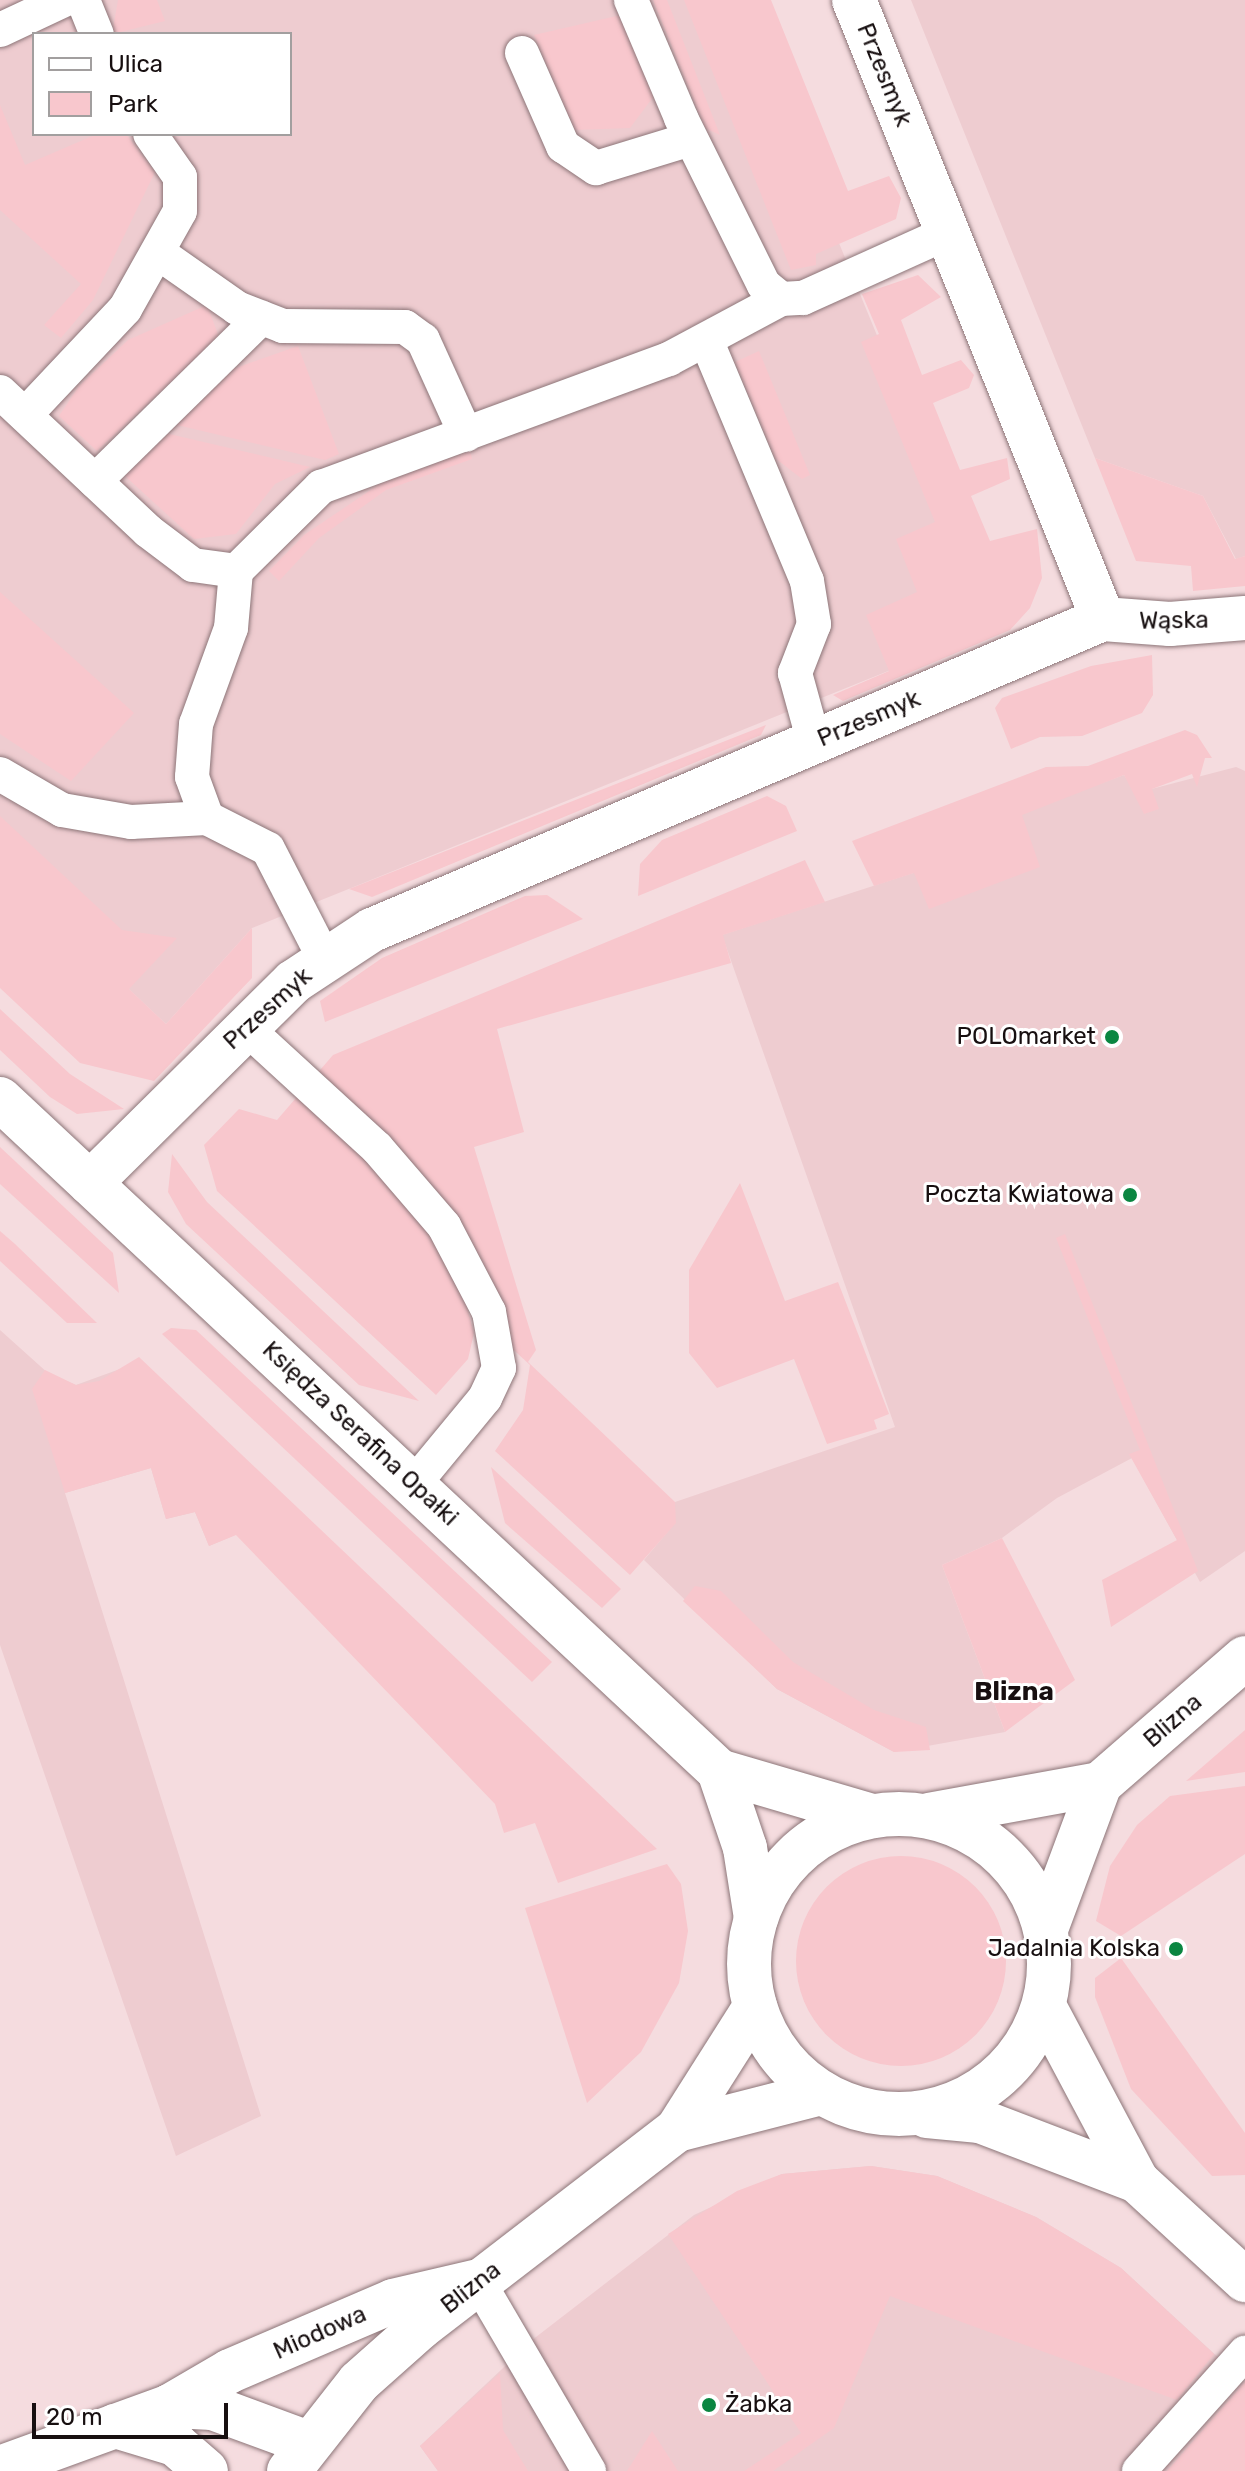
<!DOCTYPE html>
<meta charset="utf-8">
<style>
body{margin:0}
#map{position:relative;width:1245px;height:2471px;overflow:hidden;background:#f5dcdf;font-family:Rubik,sans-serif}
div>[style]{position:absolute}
.built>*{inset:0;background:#eeccd0}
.green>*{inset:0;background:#f8c7cd}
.round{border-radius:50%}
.roads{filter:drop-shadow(0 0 2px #8c7578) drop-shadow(0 0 2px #8c7578)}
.service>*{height:34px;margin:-17px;padding:0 17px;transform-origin:17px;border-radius:17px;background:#fff}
.minor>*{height:44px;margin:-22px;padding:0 22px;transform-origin:22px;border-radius:22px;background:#fff}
.tertiary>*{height:44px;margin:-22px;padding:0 22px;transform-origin:22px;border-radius:22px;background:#fff}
.tertiary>.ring{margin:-22px;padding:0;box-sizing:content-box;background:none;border:44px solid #fff;border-radius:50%}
.dots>*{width:22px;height:22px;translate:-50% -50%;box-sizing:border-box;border:4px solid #fff;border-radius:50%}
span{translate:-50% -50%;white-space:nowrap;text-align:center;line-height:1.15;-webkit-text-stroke:6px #fff;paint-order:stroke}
.street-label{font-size:24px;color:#170f10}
.poi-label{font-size:24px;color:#170f10}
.right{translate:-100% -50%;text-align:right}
.left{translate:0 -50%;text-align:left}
.neighbourhood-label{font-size:26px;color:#170f10;font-weight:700}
.legend{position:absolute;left:32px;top:32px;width:260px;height:104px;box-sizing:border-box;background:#fff;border:2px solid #a29f9f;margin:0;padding:10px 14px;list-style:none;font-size:24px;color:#170f10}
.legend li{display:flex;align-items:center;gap:16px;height:40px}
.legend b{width:40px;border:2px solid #a29f9f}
.scale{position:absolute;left:32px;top:2403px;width:196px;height:36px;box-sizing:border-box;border:4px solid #170f10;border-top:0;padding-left:10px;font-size:24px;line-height:28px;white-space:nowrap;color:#170f10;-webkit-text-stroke:6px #fff;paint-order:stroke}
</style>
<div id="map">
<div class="built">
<i style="clip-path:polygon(evenodd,0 0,739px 0,997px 627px,252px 928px,166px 1024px,0 868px,0 0,34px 34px,290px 34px,290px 134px,34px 134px,34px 34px)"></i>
<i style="clip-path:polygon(911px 0,1245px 0,1245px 556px,1236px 559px,1203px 496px,1095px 458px)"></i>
<i style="clip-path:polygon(1236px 767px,1245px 771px,1245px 1551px,1200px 1582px,1132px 1458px,1057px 1498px,1002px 1538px,942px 1565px,1005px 1732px,894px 1752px,777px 1689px,644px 1560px,675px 1523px,675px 1502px,895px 1427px,722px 935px,913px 873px,907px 854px,1124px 775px,1136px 793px)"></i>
<i style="clip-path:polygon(0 1330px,49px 1374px,76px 1385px,120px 1369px,235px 1535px,209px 1546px,195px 1512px,166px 1519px,151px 1468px,65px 1493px,261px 2116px,176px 2156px,0 1645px)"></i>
<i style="clip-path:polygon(871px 2166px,937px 2176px,1036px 2217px,1121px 2268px,1245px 2382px,1245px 2471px,438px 2471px,420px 2446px,536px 2337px,694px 2215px,782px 2174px)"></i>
</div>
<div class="green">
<i style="clip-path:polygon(118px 0,157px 0,165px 21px,112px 34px)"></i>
<i style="clip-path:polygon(653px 0,667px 0,720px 135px,705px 128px)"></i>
<i style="clip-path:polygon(684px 0,771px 0,848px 191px,889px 176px,901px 198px,896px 219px,816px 254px,816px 265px,791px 270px)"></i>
<i style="clip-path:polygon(621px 15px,654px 96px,630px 128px,574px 130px,534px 35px)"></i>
<i style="clip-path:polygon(0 105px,25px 165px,97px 134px,126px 134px,155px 172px,93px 300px,61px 338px,44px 325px,81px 284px,0 210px)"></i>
<i style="clip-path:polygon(918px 275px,941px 297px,901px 320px,922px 375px,961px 360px,974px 375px,969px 388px,933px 403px,960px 470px,1007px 458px,1010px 479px,971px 496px,990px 541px,1037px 529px,1042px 578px,1030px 608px,1010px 630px,843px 701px,833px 695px,889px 671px,866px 615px,917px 592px,896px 539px,935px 522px,861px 342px,879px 334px,862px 294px)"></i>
<i style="clip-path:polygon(207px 305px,219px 337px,97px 451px,59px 416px,79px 386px,128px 340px)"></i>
<i style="clip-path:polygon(298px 346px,339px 454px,325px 460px,173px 424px,230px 370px)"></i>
<i style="clip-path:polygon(759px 351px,810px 475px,802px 479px,775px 458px,735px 362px)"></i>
<i style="clip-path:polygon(165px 433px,310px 467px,275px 484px,236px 534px,194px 539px,124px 475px)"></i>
<i style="clip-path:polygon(470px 451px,472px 459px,386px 490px,319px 538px,279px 581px,269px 571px,304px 535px,384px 481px)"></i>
<i style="clip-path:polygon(1095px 458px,1203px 496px,1235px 559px,1245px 556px,1245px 586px,1193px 591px,1191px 566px,1136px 561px)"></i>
<i style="clip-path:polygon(0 592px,134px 713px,71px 781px,0 734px)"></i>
<i style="clip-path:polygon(1152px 655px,1153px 695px,1142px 713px,1082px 736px,1040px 737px,1011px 749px,995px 708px,1002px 698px,1091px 666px)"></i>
<i style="clip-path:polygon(766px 725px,761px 735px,372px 897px,349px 889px)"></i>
<i style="clip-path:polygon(1185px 730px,1197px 735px,1212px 758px,1205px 758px,1197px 787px,1192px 774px,1152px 789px,1159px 809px,1144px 814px,1124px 775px,1022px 815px,1040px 867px,929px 909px,914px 873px,874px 886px,852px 841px,1046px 767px,1088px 766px)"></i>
<i style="clip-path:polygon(767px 796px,786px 806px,797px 831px,638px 896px,640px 864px,662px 840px)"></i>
<i style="clip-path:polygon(0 816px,122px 930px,177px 938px,129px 989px,166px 1024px,252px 928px,252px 978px,154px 1081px,80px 1063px,0 988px)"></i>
<i style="clip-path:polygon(805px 860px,825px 902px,723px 935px,731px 963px,497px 1029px,524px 1132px,474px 1147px,536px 1350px,528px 1362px,675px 1502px,676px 1523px,630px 1575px,495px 1451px,523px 1410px,530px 1365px,467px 1307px,474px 1333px,468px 1359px,436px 1395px,217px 1191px,204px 1145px,239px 1109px,277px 1120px,333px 1055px)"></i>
<i style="clip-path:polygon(547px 895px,583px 919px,325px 1022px,320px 1001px,382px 958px,525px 896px)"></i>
<i style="clip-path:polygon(0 1009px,70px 1074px,124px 1109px,77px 1114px,50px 1097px,0 1050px)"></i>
<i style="clip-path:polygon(0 1147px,113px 1253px,119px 1293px,0 1184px)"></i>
<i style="clip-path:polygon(172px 1154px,207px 1202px,419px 1401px,359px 1385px,186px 1224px,168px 1192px)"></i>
<i style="clip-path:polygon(740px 1183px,785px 1301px,838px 1282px,889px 1414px,874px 1420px,877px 1429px,827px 1444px,794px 1359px,717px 1388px,689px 1353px,689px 1270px)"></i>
<i style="clip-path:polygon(0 1231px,15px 1244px,97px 1323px,67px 1323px,0 1261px)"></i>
<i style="clip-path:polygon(1065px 1234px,1198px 1571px,1111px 1627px,1102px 1580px,1177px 1540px,1129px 1454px,1140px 1450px,1056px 1238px)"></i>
<i style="clip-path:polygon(171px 1328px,196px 1330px,552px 1662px,532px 1682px,162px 1334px)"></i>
<i style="clip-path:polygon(139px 1357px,657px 1849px,558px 1883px,535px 1823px,504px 1833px,495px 1804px,236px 1535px,209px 1546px,195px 1512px,166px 1519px,151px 1468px,65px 1493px,32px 1389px,45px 1370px,76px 1385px,99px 1381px)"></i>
<i style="clip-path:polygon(491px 1467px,621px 1589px,602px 1608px,505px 1523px)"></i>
<i style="clip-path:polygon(1002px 1538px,1075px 1680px,1005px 1732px,942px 1565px)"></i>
<i style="clip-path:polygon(695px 1586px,721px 1591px,793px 1662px,874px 1710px,926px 1727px,930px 1750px,894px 1752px,777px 1689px,683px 1601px)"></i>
<i style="clip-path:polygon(1245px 1730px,1245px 1772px,1186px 1781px)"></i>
<i style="clip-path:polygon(1245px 1786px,1245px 1854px,1121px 1936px,1096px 1921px,1110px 1866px,1137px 1825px,1170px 1796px)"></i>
<i class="round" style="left:796px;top:1856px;width:210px;height:210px"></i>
<i style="clip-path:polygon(667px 1864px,681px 1884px,688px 1931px,679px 1983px,641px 2052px,587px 2103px,525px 1908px)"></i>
<i style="clip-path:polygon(1121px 1958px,1245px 2133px,1245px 2175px,1212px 2176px,1131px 2089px,1095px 1997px,1095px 1978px)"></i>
<i style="clip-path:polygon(871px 2166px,937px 2176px,1036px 2217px,1121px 2268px,1214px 2354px,1177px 2400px,890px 2296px,834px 2428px,773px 2471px,744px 2471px,801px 2433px,668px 2234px,737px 2191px,782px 2174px)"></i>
<i style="clip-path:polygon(500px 2373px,503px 2430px,528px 2471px,438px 2471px,420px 2446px)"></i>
<i style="clip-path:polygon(1245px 2382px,1245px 2471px,1167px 2471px)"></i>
<i style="clip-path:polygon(652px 2431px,678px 2471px,627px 2471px)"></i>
</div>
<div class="roads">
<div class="service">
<i style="left:83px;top:0;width:37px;rotate:68deg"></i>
<i style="left:631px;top:0;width:128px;rotate:67deg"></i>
<i style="left:681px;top:118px;width:186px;rotate:63.6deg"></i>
<i style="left:764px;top:285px;width:22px;rotate:39deg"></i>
<i style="left:781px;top:299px;width:22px;rotate:-3deg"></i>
<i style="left:803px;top:298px;width:158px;rotate:-24.3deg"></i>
<i style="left:0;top:30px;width:71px;rotate:-25.1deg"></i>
<i style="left:522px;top:53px;width:102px;rotate:66.2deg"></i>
<i style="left:563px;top:146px;width:40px;rotate:34deg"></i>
<i style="left:596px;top:168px;width:99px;rotate:-17deg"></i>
<i style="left:160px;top:254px;width:94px;rotate:35deg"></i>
<i style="left:237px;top:308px;width:49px;rotate:21.4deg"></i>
<i style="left:283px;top:326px;width:122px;rotate:0.5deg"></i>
<i style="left:405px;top:327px;width:22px;rotate:36deg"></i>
<i style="left:423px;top:340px;width:104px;rotate:65.6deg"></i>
<i style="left:707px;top:342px;width:259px;rotate:67.3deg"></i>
<i style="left:807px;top:581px;width:44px;rotate:80.8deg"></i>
<i style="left:814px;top:624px;width:53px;rotate:111.2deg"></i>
<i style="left:795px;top:673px;width:72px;rotate:74.6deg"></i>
<i style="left:0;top:392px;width:203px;rotate:43.2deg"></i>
<i style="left:148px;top:531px;width:56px;rotate:37.1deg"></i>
<i style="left:193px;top:565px;width:43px;rotate:7.9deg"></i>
<i style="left:236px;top:571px;width:120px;rotate:-44.7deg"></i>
<i style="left:321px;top:487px;width:371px;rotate:-20.2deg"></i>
<i style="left:669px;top:359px;width:127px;rotate:-28.2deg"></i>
<i style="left:25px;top:415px;width:146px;rotate:-46.7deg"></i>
<i style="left:125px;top:309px;width:112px;rotate:-60.7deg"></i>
<i style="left:180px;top:211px;width:34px;rotate:-90deg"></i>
<i style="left:180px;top:177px;width:52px;rotate:-124.9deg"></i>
<i style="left:95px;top:481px;width:233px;rotate:-44.5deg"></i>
<i style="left:236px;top:571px;width:57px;rotate:95deg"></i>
<i style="left:231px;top:628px;width:102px;rotate:110deg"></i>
<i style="left:196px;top:724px;width:53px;rotate:94.3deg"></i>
<i style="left:192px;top:777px;width:44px;rotate:69.9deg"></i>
<i style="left:207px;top:818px;width:68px;rotate:26.9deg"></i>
<i style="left:268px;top:849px;width:125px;rotate:62.8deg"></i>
<i style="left:0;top:774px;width:72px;rotate:30.1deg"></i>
<i style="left:62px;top:810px;width:70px;rotate:9.9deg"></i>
<i style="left:131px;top:822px;width:76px;rotate:-3deg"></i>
<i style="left:245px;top:1027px;width:179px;rotate:42.5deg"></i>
<i style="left:377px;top:1148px;width:103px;rotate:49.3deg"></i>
<i style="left:444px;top:1226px;width:97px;rotate:62.4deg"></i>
<i style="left:489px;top:1312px;width:57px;rotate:79.9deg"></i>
<i style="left:499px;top:1368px;width:33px;rotate:115deg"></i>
<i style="left:485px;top:1398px;width:112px;rotate:129.5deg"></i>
<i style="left:478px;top:2281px;width:220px;rotate:59.7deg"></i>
<i style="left:1139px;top:2471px;width:159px;rotate:-48.1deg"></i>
</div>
<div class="minor">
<i style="left:854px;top:0;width:667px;rotate:68.09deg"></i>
<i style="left:90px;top:1183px;width:286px;rotate:-44.7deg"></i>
<i style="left:293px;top:982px;width:95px;rotate:-33.4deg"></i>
<i style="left:372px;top:930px;width:794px;rotate:-23.05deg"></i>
<i style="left:1103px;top:619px;width:67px;rotate:4.3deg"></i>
<i style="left:1170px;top:624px;width:75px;rotate:-4.6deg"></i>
<i style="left:170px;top:2406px;width:43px;rotate:2.7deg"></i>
<i style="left:213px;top:2408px;width:101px;rotate:20.2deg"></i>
<i style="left:115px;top:2426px;width:63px;rotate:16.7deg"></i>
<i style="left:175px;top:2444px;width:41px;rotate:41.1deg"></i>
<i style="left:0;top:2468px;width:181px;rotate:-20deg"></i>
<i style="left:170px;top:2406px;width:69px;rotate:-30.3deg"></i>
<i style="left:230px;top:2371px;width:177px;rotate:-23.2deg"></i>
<i style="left:393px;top:2301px;width:87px;rotate:-13.2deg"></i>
</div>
<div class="tertiary">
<i style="left:0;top:1099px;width:984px;rotate:43.06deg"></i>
<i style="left:719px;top:1771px;width:159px;rotate:16.4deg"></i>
<i style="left:719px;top:1771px;width:81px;rotate:71.3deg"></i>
<i style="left:745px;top:1848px;width:71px;rotate:81.1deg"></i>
<i class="ring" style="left:749px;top:1814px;width:256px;height:256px"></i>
<i style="left:929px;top:1815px;width:174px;rotate:-10.3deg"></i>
<i style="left:1046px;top:1929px;width:155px;rotate:-69.6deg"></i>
<i style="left:1100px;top:1784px;width:192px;rotate:-41deg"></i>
<i style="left:1044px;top:2006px;width:198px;rotate:62deg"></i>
<i style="left:1137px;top:2181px;width:147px;rotate:42.5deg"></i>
<i style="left:927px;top:2116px;width:53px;rotate:5.4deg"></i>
<i style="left:980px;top:2121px;width:168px;rotate:20.9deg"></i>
<i style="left:677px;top:2130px;width:149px;rotate:-14.4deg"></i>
<i style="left:289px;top:2471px;width:113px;rotate:-51.8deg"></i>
<i style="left:359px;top:2382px;width:83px;rotate:-41.6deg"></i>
<i style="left:421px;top:2327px;width:323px;rotate:-37.6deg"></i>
<i style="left:677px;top:2130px;width:146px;rotate:-57.6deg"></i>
</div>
</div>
<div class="dots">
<i style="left:1112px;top:1037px;background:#0a8641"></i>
<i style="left:1130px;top:1195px;background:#0a8641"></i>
<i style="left:1176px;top:1949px;background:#0a8641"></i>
<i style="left:709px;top:2405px;background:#0a8641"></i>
</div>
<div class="street-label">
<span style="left:884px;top:75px;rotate:68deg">Przesmyk</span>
<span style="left:1174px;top:621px;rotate:-1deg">Wąska</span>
<span style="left:869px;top:719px;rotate:-23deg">Przesmyk</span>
<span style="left:268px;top:1009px;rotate:-42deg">Przesmyk</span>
<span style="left:360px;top:1434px;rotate:43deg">Księdza Serafina Opałki</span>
<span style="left:1173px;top:1721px;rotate:-41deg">Blizna</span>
<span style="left:471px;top:2288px;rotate:-38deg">Blizna</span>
<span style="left:320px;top:2333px;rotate:-24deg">Miodowa</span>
</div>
<div class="poi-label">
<span class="right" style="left:1096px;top:1037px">POLOmarket</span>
<span class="right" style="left:1114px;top:1195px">Poczta Kwiatowa</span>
<span class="right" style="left:1160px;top:1949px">Jadalnia Kolska</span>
<span class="left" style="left:725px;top:2405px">Żabka</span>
</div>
<div class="neighbourhood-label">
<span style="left:1014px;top:1692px">Blizna</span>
</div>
<ul class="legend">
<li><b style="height:10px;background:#fff"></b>Ulica</li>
<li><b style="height:22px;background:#f8c7cd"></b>Park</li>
</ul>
<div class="scale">20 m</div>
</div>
